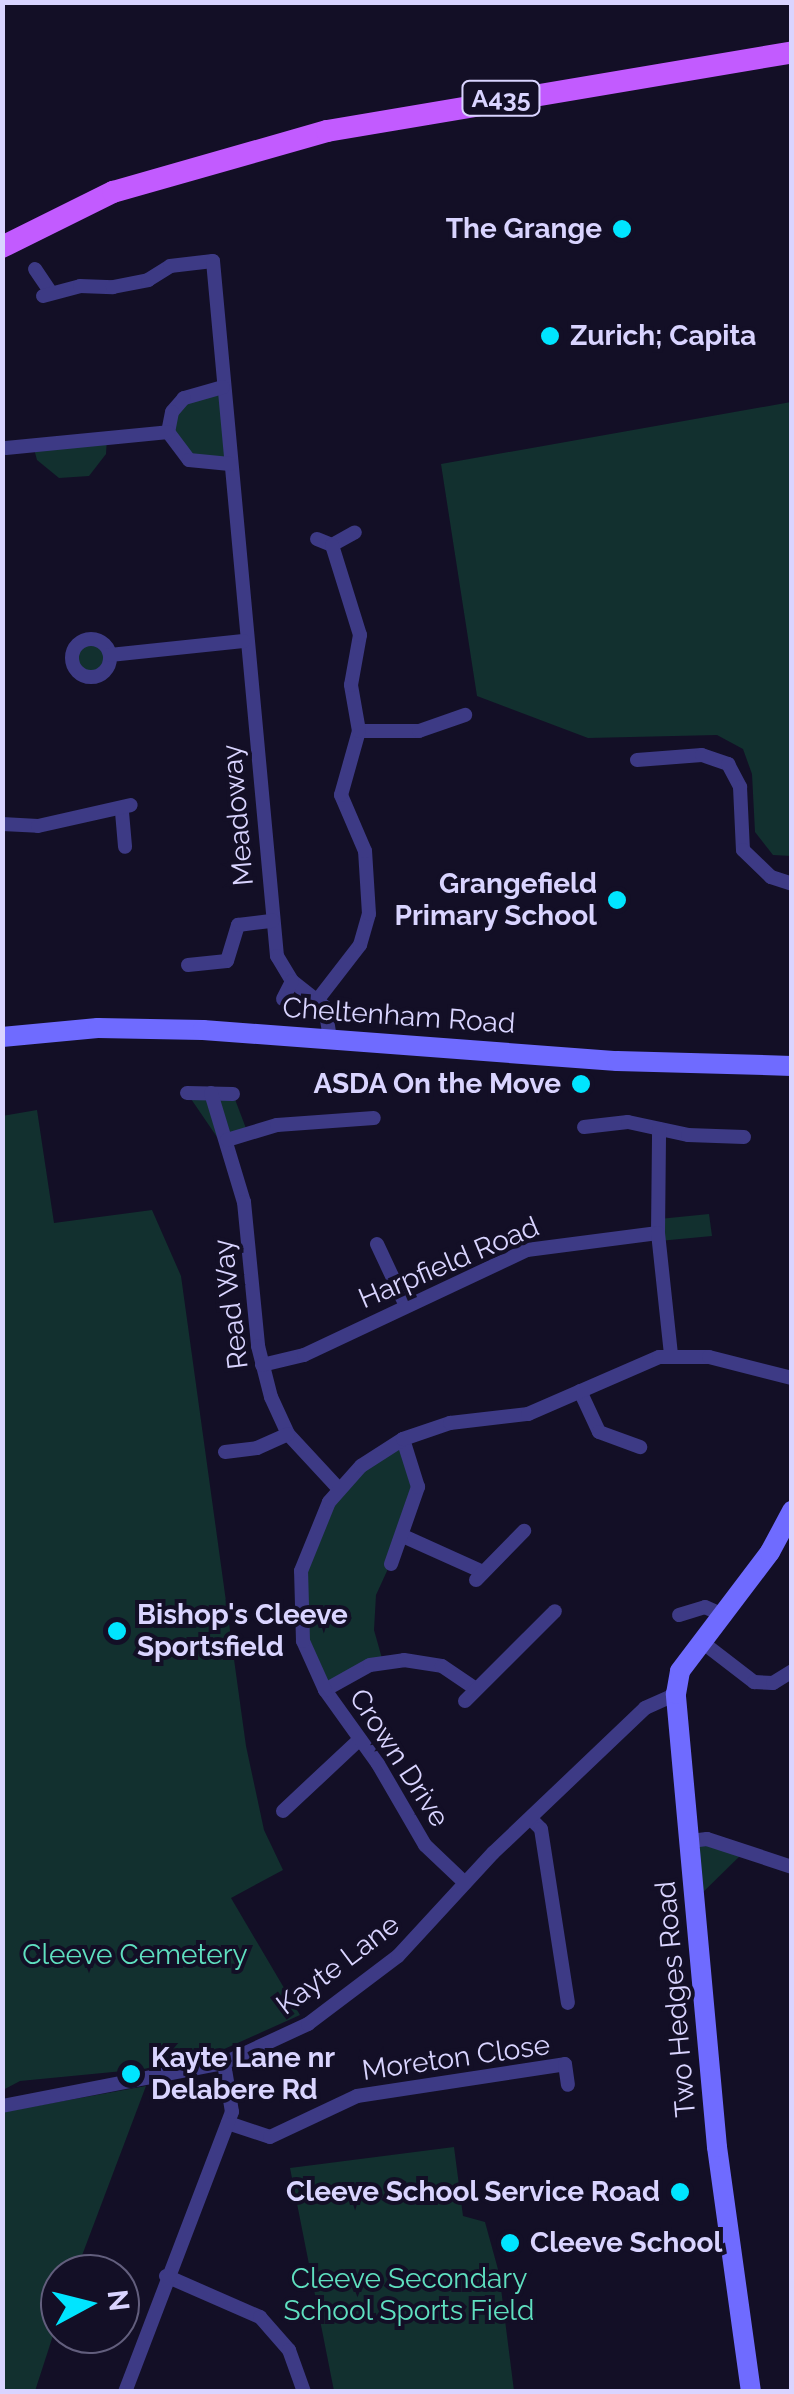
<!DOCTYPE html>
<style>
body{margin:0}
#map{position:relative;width:794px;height:2394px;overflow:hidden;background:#130f26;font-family:Raleway,sans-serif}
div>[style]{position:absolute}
.green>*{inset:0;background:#12302f}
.round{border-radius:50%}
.street>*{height:14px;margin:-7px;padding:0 7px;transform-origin:7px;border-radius:7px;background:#3d3a85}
.street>.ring{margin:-7px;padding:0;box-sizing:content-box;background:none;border:14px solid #3d3a85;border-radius:50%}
.secondary>*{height:20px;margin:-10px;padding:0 10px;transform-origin:10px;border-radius:10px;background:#6f6bff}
.primary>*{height:22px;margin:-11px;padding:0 11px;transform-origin:11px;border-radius:11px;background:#c25bff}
.dots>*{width:28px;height:28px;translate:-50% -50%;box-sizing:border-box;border:5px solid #130f26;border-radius:50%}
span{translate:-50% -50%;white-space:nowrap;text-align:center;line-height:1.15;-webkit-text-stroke:8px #130f26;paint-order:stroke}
.shield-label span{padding:2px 8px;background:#130f26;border:2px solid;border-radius:8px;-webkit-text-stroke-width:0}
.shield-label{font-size:25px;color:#d9d4ff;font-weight:700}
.poi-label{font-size:28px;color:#d9d4ff;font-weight:700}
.right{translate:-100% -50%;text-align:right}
.left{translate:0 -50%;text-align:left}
.street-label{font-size:28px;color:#d9d4ff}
.park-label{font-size:28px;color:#5fe0c0}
.frame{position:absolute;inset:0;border:5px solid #d9d4ff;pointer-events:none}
.north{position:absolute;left:40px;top:2254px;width:100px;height:100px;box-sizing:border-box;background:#130f26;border:2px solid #625e7d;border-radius:50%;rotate:83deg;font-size:28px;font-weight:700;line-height:40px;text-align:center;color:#d9d4ff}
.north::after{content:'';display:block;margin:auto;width:35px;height:45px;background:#00e5ff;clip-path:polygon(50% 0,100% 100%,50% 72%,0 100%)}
</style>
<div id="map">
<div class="green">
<i style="clip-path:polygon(223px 387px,230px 464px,195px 462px,174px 447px,175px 406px)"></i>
<i style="clip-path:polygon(791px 402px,792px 856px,773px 855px,755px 832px,752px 774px,743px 749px,717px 735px,588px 738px,477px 696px,441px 464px)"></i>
<i style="clip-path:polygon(107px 438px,106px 454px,89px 476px,59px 478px,37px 460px,33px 445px)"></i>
<i class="round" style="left:72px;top:639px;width:38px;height:38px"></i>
<i style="clip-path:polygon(187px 1093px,233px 1094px,247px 1131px,228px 1140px,234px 1162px)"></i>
<i style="clip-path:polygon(37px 1110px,54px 1223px,152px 1210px,181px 1276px,246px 1746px,264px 1830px,283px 1870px,231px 1898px,300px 2015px,222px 2050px,144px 2069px,20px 2081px,3px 2090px,2px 1116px)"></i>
<i style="clip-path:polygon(709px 1214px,712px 1236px,659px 1241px,659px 1219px)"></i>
<i style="clip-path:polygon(403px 1439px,416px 1469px,403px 1536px,376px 1595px,374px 1630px,383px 1662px,325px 1690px,312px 1667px,299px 1588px,329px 1502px)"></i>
<i style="clip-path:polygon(690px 1841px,745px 1851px,696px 1899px)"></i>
<i style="clip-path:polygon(146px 2086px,75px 2274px,60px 2274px,60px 2314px,35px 2391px,3px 2392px,3px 2112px)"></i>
<i style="clip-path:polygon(454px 2147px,463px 2216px,485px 2222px,499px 2273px,514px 2391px,334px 2391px,290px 2168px)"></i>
</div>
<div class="street">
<i style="left:35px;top:269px;width:27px;rotate:56deg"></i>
<i style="left:43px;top:296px;width:38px;rotate:-15deg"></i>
<i style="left:80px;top:286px;width:33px;rotate:2deg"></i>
<i style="left:113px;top:287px;width:36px;rotate:-11deg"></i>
<i style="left:148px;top:280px;width:26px;rotate:-32deg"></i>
<i style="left:170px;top:266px;width:43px;rotate:-6.6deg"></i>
<i style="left:213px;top:261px;width:698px;rotate:84.74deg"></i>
<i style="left:277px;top:956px;width:29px;rotate:59deg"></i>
<i style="left:292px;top:981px;width:42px;rotate:38.2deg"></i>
<i style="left:325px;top:1007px;width:31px;rotate:81deg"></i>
<i style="left:223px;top:387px;width:41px;rotate:164.2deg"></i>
<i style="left:184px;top:398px;width:18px;rotate:131deg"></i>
<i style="left:172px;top:412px;width:20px;rotate:101deg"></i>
<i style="left:168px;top:432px;width:35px;rotate:53deg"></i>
<i style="left:189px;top:460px;width:41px;rotate:5.6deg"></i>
<i style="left:6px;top:448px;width:163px;rotate:-5.6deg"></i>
<i style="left:317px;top:539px;width:16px;rotate:22deg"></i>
<i style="left:332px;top:545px;width:26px;rotate:-29deg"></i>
<i class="ring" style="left:72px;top:639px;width:24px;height:24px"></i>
<i style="left:110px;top:655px;width:134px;rotate:-6deg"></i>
<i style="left:359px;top:731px;width:60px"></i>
<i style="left:419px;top:731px;width:49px;rotate:-19.2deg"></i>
<i style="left:637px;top:760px;width:65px;rotate:-4.4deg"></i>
<i style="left:702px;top:755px;width:28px;rotate:19deg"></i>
<i style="left:728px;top:764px;width:26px;rotate:62deg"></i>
<i style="left:740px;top:787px;width:63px;rotate:87.3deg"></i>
<i style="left:743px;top:850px;width:39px;rotate:44deg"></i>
<i style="left:771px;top:877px;width:22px;rotate:18deg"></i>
<i style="left:122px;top:812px;width:35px;rotate:85deg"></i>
<i style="left:2px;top:824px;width:36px;rotate:3deg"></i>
<i style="left:38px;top:826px;width:95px;rotate:-12.7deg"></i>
<i style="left:188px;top:965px;width:39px;rotate:-6deg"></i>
<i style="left:227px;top:961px;width:38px;rotate:-73deg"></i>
<i style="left:238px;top:925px;width:35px;rotate:-7deg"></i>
<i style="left:319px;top:998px;width:67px;rotate:-52.3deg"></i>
<i style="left:360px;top:945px;width:32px;rotate:-74deg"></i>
<i style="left:369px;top:914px;width:63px;rotate:-93.6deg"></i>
<i style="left:365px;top:851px;width:61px;rotate:-113.2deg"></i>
<i style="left:341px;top:795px;width:66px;rotate:-74.3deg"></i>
<i style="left:359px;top:731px;width:47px;rotate:-99.9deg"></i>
<i style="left:351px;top:685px;width:51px;rotate:-79.8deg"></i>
<i style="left:360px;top:635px;width:94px;rotate:-107.3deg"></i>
<i style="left:283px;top:999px;width:20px;rotate:-63deg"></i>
<i style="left:187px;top:1093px;width:46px;rotate:1.2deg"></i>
<i style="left:211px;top:1093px;width:114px;rotate:73.2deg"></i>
<i style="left:244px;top:1202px;width:145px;rotate:84.4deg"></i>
<i style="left:258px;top:1346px;width:53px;rotate:75.7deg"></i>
<i style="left:271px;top:1397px;width:41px;rotate:65.3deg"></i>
<i style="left:288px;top:1434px;width:75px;rotate:47.2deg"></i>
<i style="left:584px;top:1127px;width:44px;rotate:-6.5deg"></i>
<i style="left:628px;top:1122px;width:61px;rotate:12.2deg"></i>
<i style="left:688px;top:1135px;width:56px;rotate:2deg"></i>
<i style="left:227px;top:1140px;width:52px;rotate:-16.7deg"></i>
<i style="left:277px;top:1125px;width:97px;rotate:-4.1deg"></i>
<i style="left:658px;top:1233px;width:104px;rotate:-89.4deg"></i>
<i style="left:377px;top:1244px;width:68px;rotate:64.9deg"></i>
<i style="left:262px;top:1365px;width:43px;rotate:-13.4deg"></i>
<i style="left:304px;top:1355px;width:246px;rotate:-25.2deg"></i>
<i style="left:527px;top:1250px;width:132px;rotate:-7.4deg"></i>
<i style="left:658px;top:1233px;width:123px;rotate:83.9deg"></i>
<i style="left:580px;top:1391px;width:45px;rotate:65.1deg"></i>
<i style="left:599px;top:1432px;width:44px;rotate:20.1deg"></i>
<i style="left:225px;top:1452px;width:32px;rotate:-7deg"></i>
<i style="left:257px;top:1448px;width:34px;rotate:-24deg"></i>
<i style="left:403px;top:1536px;width:88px;rotate:24.2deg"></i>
<i style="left:391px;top:1564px;width:82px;rotate:-70.7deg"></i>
<i style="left:418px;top:1487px;width:50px;rotate:-107.4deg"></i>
<i style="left:476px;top:1580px;width:69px;rotate:-45.6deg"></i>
<i style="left:679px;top:1615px;width:27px;rotate:-17deg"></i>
<i style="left:705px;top:1607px;width:22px;rotate:24deg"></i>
<i style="left:702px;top:1642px;width:66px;rotate:37.6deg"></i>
<i style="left:754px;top:1682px;width:19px;rotate:3deg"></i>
<i style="left:773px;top:1683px;width:22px;rotate:-32deg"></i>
<i style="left:325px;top:1690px;width:51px;rotate:-29.1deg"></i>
<i style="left:370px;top:1665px;width:34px;rotate:-8deg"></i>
<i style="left:404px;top:1660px;width:38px;rotate:9deg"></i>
<i style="left:442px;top:1666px;width:41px;rotate:34.1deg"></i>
<i style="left:465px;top:1701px;width:127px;rotate:-45deg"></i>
<i style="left:283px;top:1811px;width:105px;rotate:-43.1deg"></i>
<i style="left:531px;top:1819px;width:14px;rotate:45deg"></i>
<i style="left:541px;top:1829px;width:176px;rotate:81.2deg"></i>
<i style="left:690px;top:1841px;width:17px;rotate:-7deg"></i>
<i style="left:707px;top:1839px;width:89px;rotate:18.2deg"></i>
<i style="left:465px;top:1883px;width:55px;rotate:-136.5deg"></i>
<i style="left:425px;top:1845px;width:94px;rotate:-120.1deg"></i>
<i style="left:378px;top:1764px;width:91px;rotate:-125.6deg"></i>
<i style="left:325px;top:1690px;width:54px;rotate:-114.2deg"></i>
<i style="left:303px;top:1641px;width:70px;rotate:-91.6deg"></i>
<i style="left:301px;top:1571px;width:74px;rotate:-67.9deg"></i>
<i style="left:329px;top:1502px;width:48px;rotate:-48.4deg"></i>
<i style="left:361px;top:1466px;width:50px;rotate:-32.7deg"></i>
<i style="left:403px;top:1439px;width:50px;rotate:-18.8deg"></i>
<i style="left:450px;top:1423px;width:79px;rotate:-6.6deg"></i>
<i style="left:528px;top:1414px;width:143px;rotate:-23.5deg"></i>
<i style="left:659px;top:1357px;width:50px"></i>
<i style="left:709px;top:1357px;width:86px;rotate:14.2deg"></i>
<i style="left:2px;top:2106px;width:226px;rotate:-11deg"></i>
<i style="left:224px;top:2063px;width:93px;rotate:-24.9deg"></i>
<i style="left:308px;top:2024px;width:113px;rotate:-37.1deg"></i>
<i style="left:398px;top:1956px;width:140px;rotate:-47.3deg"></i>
<i style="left:493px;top:1853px;width:210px;rotate:-43.6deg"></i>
<i style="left:645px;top:1708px;width:34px;rotate:-24deg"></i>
<i style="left:228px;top:2123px;width:44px;rotate:18.4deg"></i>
<i style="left:270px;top:2137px;width:96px;rotate:-25.2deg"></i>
<i style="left:357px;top:2096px;width:210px;rotate:-8.7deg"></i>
<i style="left:565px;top:2064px;width:21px;rotate:82deg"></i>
<i style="left:166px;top:2276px;width:103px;rotate:23.6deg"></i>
<i style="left:260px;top:2317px;width:44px;rotate:48.7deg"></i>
<i style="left:289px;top:2350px;width:45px;rotate:70.3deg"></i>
<i style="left:125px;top:2392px;width:300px;rotate:-69.1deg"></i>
<i style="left:232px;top:2112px;width:50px;rotate:-99.3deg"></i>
</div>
<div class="secondary">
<i style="left:2px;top:1037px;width:96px;rotate:-5.4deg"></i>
<i style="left:98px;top:1028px;width:105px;rotate:1.1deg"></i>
<i style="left:203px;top:1030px;width:415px;rotate:4.3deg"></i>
<i style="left:617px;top:1061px;width:175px;rotate:1.6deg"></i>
<i style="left:751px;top:2392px;width:247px;rotate:-97.9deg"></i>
<i style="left:717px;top:2147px;width:455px;rotate:-95.2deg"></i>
<i style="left:676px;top:1694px;width:23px;rotate:-80deg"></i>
<i style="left:680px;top:1671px;width:149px;rotate:-52.9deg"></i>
<i style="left:770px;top:1552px;width:47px;rotate:-61.8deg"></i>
</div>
<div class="primary">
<i style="left:2px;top:247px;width:124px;rotate:-26.4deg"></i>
<i style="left:113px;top:192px;width:223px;rotate:-15.9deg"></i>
<i style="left:327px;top:131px;width:472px;rotate:-9.6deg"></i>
</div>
<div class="dots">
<i style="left:622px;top:229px;background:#00e5ff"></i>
<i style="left:550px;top:336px;background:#00e5ff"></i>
<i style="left:617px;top:900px;background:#00e5ff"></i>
<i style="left:581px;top:1084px;background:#00e5ff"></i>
<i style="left:117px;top:1631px;background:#00e5ff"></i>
<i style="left:131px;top:2074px;background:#00e5ff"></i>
<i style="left:680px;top:2192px;background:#00e5ff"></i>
<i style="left:510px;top:2243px;background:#00e5ff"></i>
</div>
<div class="shield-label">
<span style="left:501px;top:98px">A435</span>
</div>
<div class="poi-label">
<span class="right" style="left:602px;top:229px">The Grange</span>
<span class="left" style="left:570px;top:336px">Zurich; Capita</span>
<span class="right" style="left:597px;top:900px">Grangefield<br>Primary School</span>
<span class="right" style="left:561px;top:1084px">ASDA On the Move</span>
<span class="left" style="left:137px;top:1631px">Bishop's Cleeve<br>Sportsfield</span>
<span class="left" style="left:151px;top:2074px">Kayte Lane nr<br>Delabere Rd</span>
<span class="right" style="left:660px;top:2192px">Cleeve School Service Road</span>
<span class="left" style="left:530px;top:2243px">Cleeve School</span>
</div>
<div class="street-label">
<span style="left:238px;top:815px;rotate:-95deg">Meadoway</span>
<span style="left:399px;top:1016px;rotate:4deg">Cheltenham Road</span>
<span style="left:449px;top:1263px;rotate:-23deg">Harpfield Road</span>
<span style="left:231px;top:1304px;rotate:-97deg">Read Way</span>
<span style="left:399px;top:1758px;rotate:57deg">Crown Drive</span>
<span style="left:338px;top:1965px;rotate:-37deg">Kayte Lane</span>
<span style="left:676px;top:1999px;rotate:-95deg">Two Hedges Road</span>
<span style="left:456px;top:2058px;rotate:-8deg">Moreton Close</span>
</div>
<div class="park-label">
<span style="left:135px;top:1955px">Cleeve Cemetery</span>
<span style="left:409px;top:2295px">Cleeve Secondary<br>School Sports Field</span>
</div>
<div class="frame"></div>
<div class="north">N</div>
</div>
